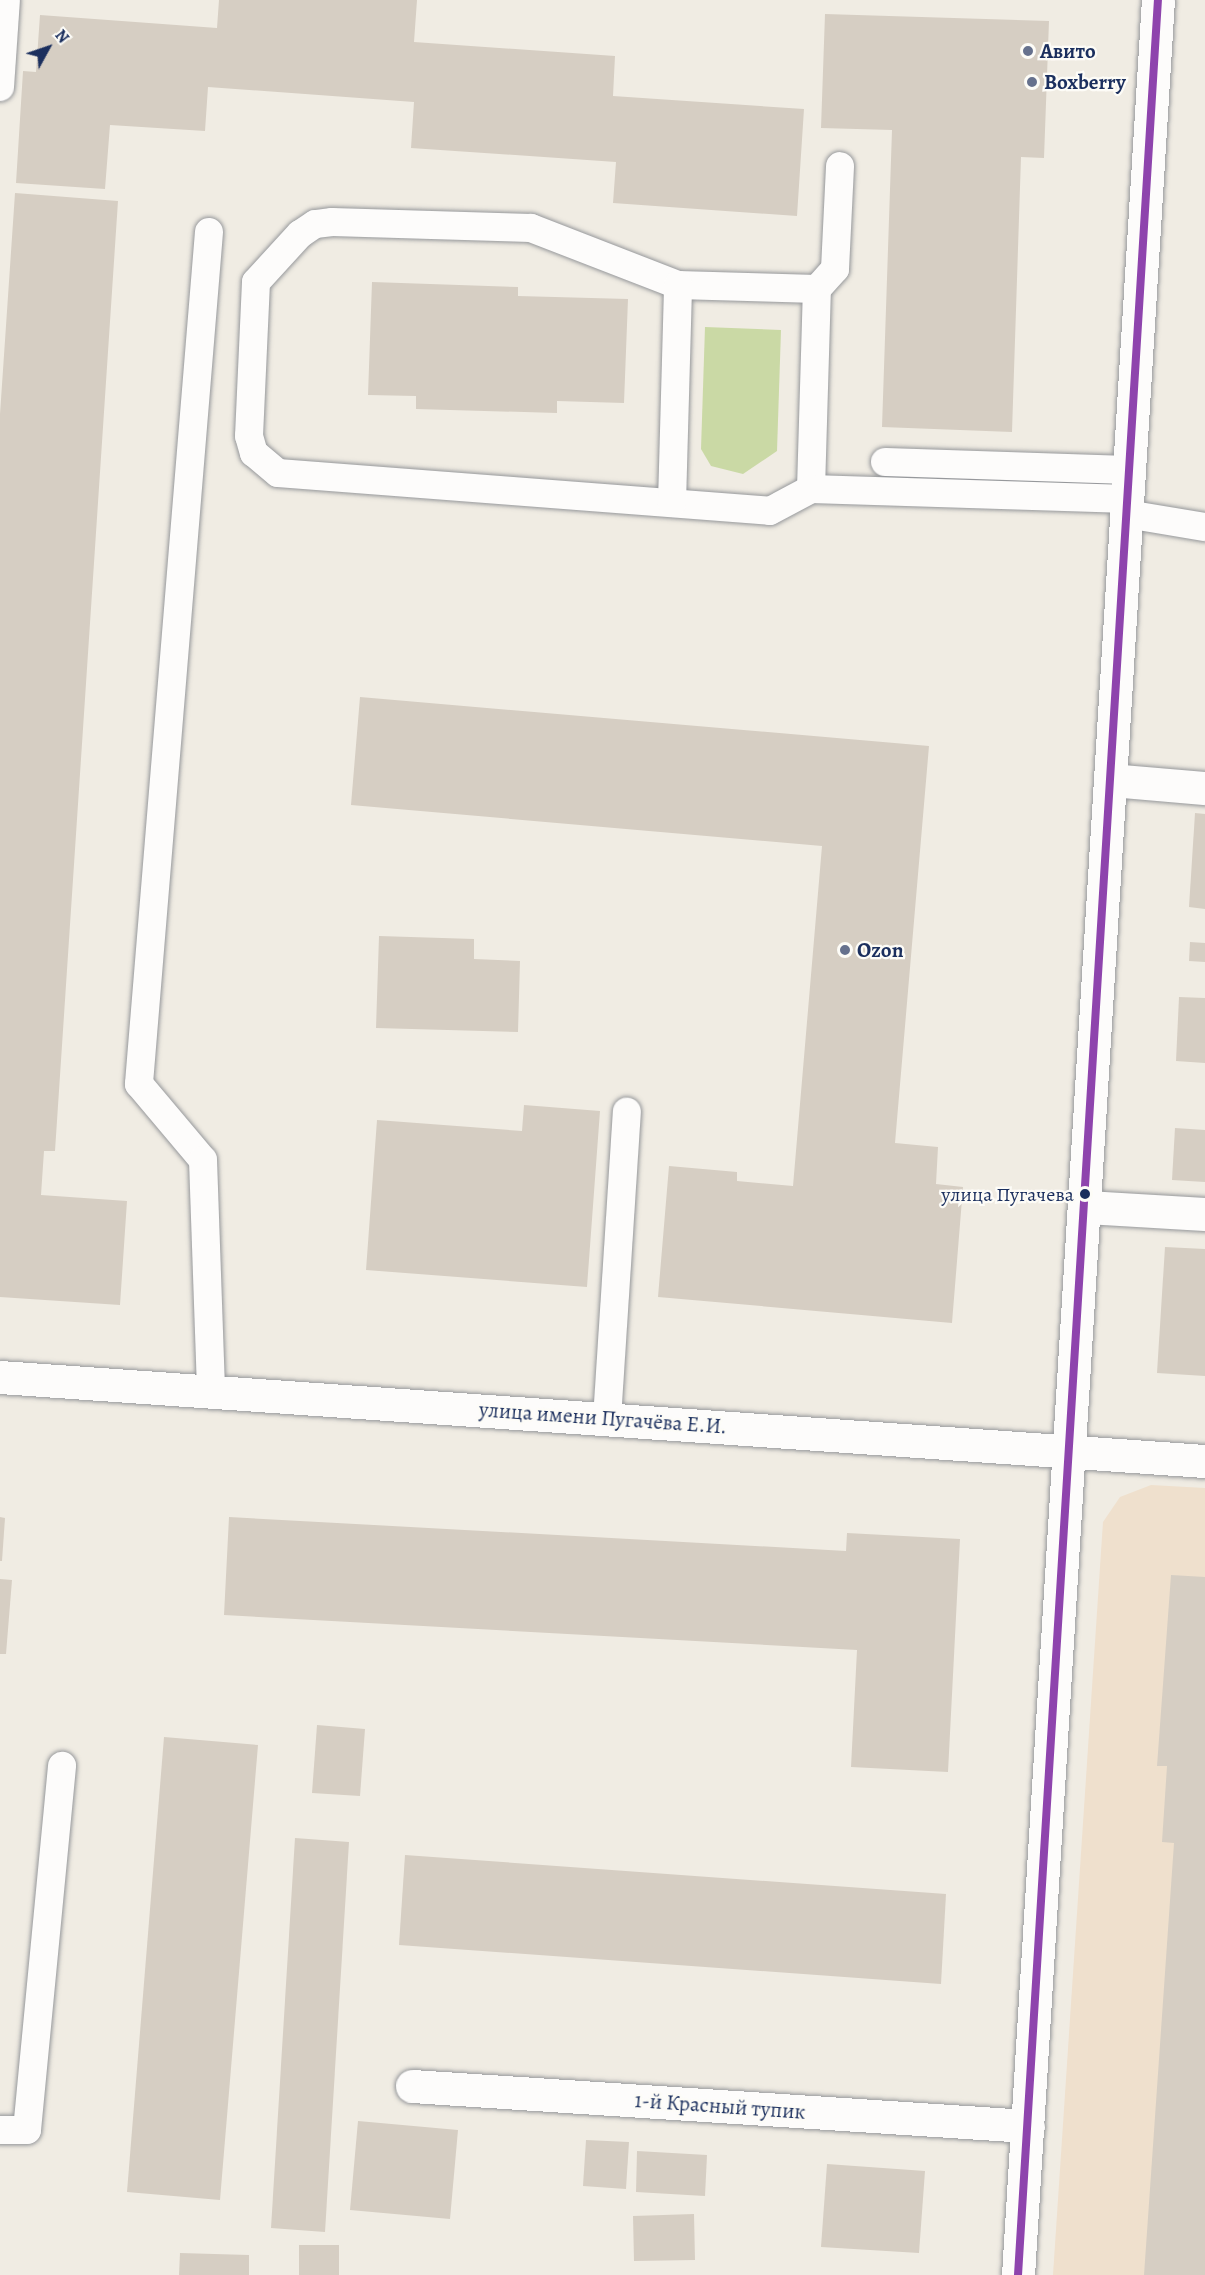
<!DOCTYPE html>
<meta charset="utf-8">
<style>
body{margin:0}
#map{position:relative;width:1205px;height:2275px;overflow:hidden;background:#f0ece3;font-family:Alegreya,serif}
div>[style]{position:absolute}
.built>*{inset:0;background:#efe0cd}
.green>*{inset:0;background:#cad9a5}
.building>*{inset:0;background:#d6cec3}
.roads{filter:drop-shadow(0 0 2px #96989b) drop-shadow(0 0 2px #96989b)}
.service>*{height:28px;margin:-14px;padding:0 14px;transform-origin:14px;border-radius:14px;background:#fdfcfb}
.minor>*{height:33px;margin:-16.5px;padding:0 16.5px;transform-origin:16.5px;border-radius:16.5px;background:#fdfcfb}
.bus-1>*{height:8px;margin:-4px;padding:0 4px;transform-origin:4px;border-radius:4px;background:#8e44ad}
.dots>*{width:16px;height:16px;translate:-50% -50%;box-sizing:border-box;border:3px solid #fdfcf7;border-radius:50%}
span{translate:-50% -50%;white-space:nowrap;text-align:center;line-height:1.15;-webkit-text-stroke:4.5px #fdfcf7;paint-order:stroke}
.bus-label{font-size:20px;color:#1b2f5e}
.right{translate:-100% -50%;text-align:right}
.poi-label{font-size:21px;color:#1b2f5e;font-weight:700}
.left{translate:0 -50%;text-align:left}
.street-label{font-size:21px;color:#1b2f5e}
.north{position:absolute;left:18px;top:18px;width:60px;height:60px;-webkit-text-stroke:4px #fdfcf7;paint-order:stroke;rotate:50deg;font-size:16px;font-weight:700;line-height:24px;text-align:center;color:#1b2f5e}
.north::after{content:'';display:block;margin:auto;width:21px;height:27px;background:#1b2f5e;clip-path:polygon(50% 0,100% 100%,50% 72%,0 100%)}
</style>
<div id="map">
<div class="built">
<i style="clip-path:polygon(1151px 1485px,1205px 1488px,1205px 2275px,1053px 2275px,1103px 1522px,1120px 1497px)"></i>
</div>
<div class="green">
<i style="clip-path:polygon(705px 327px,781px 330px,777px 451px,743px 474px,711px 466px,701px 449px)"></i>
</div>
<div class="building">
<i style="clip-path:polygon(219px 0,417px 0,414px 42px,615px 56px,613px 96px,804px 109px,797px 216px,613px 203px,616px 162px,411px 148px,414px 102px,208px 87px,205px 131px,110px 125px,105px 189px,16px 183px,23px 71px,36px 72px,40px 15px,217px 28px)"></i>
<i style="clip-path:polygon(825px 14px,1049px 21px,1044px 158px,1021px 157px,1012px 432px,882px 427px,892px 130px,821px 128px)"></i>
<i style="clip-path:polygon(15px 193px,118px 201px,55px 1151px,44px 1151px,41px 1195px,127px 1201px,120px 1305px,0 1297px,0 414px)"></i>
<i style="clip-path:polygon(372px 282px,518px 287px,518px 296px,628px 299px,624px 403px,557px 401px,557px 413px,416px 409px,416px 396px,368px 395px)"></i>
<i style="clip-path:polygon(360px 697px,929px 746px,895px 1143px,938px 1147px,936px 1184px,963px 1187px,952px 1323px,658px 1297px,669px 1166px,737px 1172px,737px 1181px,793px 1186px,822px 846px,351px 805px)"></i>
<i style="clip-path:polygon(1195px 813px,1205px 814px,1205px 909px,1189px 907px)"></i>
<i style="clip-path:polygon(379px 936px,474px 939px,474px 959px,520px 961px,518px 1032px,376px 1028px)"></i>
<i style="clip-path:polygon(1190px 942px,1205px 943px,1205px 962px,1189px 961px)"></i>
<i style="clip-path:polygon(1179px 997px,1205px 998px,1205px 1063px,1176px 1061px)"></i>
<i style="clip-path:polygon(524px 1105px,600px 1111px,587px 1287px,366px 1270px,377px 1120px,522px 1131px)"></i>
<i style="clip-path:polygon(1175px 1128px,1205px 1130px,1205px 1182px,1172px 1180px)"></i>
<i style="clip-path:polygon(1165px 1247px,1205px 1249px,1205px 1376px,1157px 1373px)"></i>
<i style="clip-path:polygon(0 1517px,5px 1518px,2px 1561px,0 1561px)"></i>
<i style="clip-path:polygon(229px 1517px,846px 1551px,847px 1533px,960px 1539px,948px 1772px,851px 1767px,857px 1650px,224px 1615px)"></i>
<i style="clip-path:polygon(1171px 1575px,1205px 1577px,1205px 2275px,1144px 2275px,1174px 1843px,1162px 1842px,1167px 1766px,1157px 1766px)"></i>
<i style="clip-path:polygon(0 1579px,12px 1580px,6px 1654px,0 1654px)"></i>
<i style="clip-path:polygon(317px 1725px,365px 1729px,360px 1796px,312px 1793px)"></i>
<i style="clip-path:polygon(164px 1737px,258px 1745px,220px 2200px,127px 2192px)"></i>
<i style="clip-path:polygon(295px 1838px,349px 1842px,325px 2232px,271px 2228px)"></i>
<i style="clip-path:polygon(405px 1855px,946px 1894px,941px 1984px,399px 1945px)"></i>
<i style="clip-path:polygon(358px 2121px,458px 2130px,450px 2219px,350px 2210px)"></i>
<i style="clip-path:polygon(586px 2140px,629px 2142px,626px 2189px,583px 2186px)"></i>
<i style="clip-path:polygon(637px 2151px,707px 2155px,705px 2196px,636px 2192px)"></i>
<i style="clip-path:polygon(827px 2164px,925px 2171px,919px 2253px,821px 2247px)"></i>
<i style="clip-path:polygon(694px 2214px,695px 2260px,634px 2261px,633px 2216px)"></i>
<i style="clip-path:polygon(299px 2245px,339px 2245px,339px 2275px,299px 2275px)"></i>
<i style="clip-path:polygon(180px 2253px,249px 2255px,249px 2275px,179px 2275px)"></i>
</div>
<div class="roads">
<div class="service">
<i style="left:0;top:87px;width:87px;rotate:-86.1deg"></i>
<i style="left:209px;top:232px;width:855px;rotate:94.7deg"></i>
<i style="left:139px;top:1084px;width:99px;rotate:49.9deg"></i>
<i style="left:203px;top:1160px;width:232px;rotate:88deg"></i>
<i style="left:817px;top:289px;width:27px;rotate:-48deg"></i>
<i style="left:835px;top:269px;width:103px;rotate:-87.2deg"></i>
<i style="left:885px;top:462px;width:244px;rotate:1.9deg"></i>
<i style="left:811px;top:489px;width:200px;rotate:-88.3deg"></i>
<i style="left:817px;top:289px;width:139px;rotate:-178.4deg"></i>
<i style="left:678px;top:285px;width:158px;rotate:-158.8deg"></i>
<i style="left:531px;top:228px;width:199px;rotate:-178.3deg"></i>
<i style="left:332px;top:222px;width:17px;rotate:173deg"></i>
<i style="left:315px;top:224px;width:18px;rotate:146deg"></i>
<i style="left:300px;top:234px;width:65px;rotate:132.5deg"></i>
<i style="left:256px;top:282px;width:154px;rotate:92.6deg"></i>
<i style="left:249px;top:436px;width:18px;rotate:74deg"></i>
<i style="left:254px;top:453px;width:31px;rotate:40deg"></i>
<i style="left:278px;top:473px;width:493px;rotate:4.4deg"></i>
<i style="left:770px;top:511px;width:47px;rotate:-28.2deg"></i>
<i style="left:811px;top:489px;width:317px;rotate:1.8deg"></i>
<i style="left:672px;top:503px;width:218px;rotate:-88.4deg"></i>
<i style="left:1127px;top:514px;width:79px;rotate:9.5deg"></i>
<i style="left:607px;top:1419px;width:308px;rotate:-86.3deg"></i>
<i style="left:0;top:2130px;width:27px"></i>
<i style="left:27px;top:2130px;width:366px;rotate:-84.5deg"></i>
</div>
<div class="minor">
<i style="left:1111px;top:780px;width:94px;rotate:4.9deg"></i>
<i style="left:1086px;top:1207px;width:119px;rotate:3.4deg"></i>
<i style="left:0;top:1377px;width:1208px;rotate:3.99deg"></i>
<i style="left:412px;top:2086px;width:617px;rotate:3.72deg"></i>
<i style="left:1018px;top:2275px;width:2279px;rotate:-86.48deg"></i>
</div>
</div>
<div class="bus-1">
<i style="left:1018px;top:2275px;width:2279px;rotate:-86.48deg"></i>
</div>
<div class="dots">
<i style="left:1028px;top:51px;background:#66718d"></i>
<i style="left:1032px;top:82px;background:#66718d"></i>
<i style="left:845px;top:950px;background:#66718d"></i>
<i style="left:1085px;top:1194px;background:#1b2f5e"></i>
</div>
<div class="bus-label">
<span class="right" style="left:1074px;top:1194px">улица Пугачева</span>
</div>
<div class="poi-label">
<span class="left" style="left:1040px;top:51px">Авито</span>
<span class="left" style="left:1044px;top:82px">Boxberry</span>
<span class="left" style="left:857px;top:950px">Ozon</span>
</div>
<div class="street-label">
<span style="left:603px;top:1418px;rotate:4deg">улица имени Пугачёва Е.И.</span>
<span style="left:720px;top:2106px;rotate:4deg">1-й Красный тупик</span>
</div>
<div class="north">N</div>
</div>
